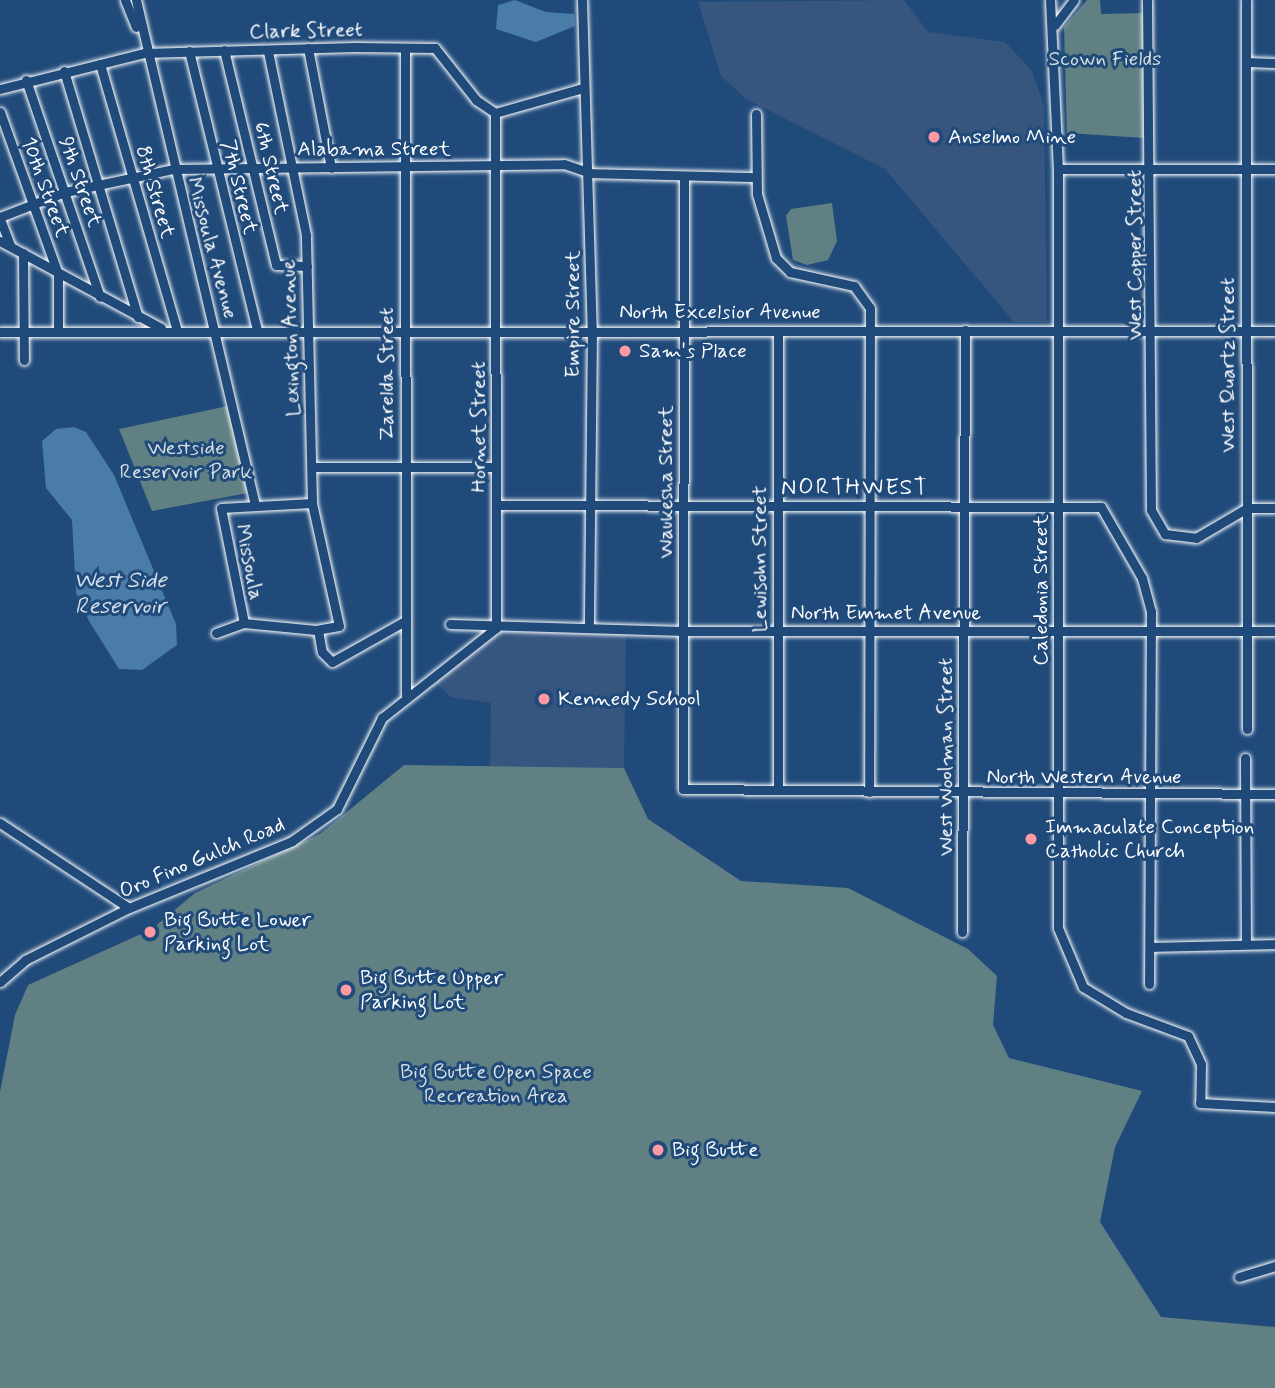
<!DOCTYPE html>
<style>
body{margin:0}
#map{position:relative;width:1275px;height:1388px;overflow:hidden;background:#1f4a7a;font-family:Mynerve,sans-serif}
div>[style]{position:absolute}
.built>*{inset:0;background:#365680}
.green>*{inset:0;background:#608084}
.water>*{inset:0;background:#497ca6}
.roads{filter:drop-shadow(0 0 2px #fff) drop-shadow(0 0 2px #fff)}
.minor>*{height:9px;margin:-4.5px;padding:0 4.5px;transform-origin:4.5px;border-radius:4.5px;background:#1f4a7a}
.dots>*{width:19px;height:19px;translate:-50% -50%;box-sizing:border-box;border:4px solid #1f4a7a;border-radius:50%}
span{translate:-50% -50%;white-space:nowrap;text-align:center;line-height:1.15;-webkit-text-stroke:6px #1f4a7a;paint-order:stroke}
.street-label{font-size:21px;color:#fff}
.park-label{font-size:21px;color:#d7dfe0}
.poi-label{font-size:21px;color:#fff}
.left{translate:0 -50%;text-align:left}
.neighbourhood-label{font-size:23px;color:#fff;letter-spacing:2px}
.water-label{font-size:23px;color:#d2dee9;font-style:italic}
</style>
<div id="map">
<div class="built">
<i style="clip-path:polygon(904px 0,928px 32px,1005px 42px,1032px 71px,1044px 106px,1047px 322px,1014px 322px,885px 169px,746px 99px,721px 76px,698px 2px)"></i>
<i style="clip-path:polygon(500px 631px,626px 633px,624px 768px,490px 767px,491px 703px,451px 697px,435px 682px)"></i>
</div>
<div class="green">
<i style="clip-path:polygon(1087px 0,1100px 0,1101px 14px,1145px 13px,1145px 138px,1067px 133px,1064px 27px)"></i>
<i style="clip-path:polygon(832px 203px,837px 241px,828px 260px,807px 265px,793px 260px,786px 216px,791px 209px)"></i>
<i style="clip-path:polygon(228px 406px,248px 493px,152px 511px,119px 429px)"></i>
<i style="clip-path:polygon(404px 765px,624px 768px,648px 819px,741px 881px,848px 888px,968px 949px,997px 976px,993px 1025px,1009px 1058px,1142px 1091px,1115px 1147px,1100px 1222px,1161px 1317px,1275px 1327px,1275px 1388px,0 1388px,0 1092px,15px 1015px,28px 985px,152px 929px,195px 893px,320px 834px)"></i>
</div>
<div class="water">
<i style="clip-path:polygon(515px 0,546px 12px,574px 14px,575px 26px,536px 42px,496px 29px,498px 5px)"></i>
<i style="clip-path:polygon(74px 427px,86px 432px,114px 475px,176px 624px,177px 645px,142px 670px,119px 669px,89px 621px,76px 593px,72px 520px,46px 488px,42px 441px,56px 429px)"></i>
</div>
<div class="roads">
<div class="minor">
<i style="left:125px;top:0;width:29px;rotate:68deg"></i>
<i style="left:136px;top:0;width:519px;rotate:76.74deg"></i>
<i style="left:582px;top:0;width:329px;rotate:88.3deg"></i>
<i style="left:592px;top:329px;width:299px;rotate:90.6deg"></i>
<i style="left:1050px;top:0;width:169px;rotate:87.3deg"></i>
<i style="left:1058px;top:169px;width:759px;rotate:90deg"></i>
<i style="left:1058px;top:928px;width:64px;rotate:67deg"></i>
<i style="left:1083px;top:987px;width:50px;rotate:31.2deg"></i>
<i style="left:1126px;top:1013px;width:66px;rotate:20.4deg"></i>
<i style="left:1188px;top:1036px;width:31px;rotate:65deg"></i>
<i style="left:1201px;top:1064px;width:39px;rotate:91deg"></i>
<i style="left:1200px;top:1103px;width:75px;rotate:3.1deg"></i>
<i style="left:1147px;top:0;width:510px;rotate:89.55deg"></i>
<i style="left:1151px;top:510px;width:28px;rotate:60deg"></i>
<i style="left:1165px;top:534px;width:31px;rotate:7deg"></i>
<i style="left:1196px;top:538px;width:59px;rotate:-30.5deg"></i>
<i style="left:1247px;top:508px;width:28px"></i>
<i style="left:1246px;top:0;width:729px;rotate:89.92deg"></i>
<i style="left:1055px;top:25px;width:31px;rotate:-53deg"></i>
<i style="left:308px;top:48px;width:122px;rotate:79.1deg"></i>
<i style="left:405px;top:49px;width:649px;rotate:89.91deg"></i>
<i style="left:224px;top:50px;width:221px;rotate:76.4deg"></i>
<i style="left:276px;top:265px;width:31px;rotate:2deg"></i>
<i style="left:189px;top:51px;width:287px;rotate:76.3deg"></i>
<i style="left:1246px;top:62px;width:29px;rotate:2deg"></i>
<i style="left:100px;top:64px;width:277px;rotate:73.9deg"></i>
<i style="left:64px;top:71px;width:257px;rotate:73.3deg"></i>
<i style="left:26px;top:80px;width:229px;rotate:71.2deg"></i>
<i style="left:0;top:89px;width:148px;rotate:-14deg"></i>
<i style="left:144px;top:53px;width:211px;rotate:-1.6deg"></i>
<i style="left:355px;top:47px;width:80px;rotate:0.7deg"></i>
<i style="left:435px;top:48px;width:66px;rotate:51.7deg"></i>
<i style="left:476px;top:100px;width:23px;rotate:34deg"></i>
<i style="left:495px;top:113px;width:91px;rotate:-15.9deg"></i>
<i style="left:0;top:112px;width:172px;rotate:70.3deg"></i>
<i style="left:58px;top:274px;width:56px;rotate:90deg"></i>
<i style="left:756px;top:114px;width:80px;rotate:89.3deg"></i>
<i style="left:757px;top:194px;width:67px;rotate:73.5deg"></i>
<i style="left:776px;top:258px;width:20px;rotate:45deg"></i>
<i style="left:790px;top:272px;width:66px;rotate:12.3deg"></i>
<i style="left:854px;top:286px;width:27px;rotate:54deg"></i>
<i style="left:870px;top:308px;width:484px;rotate:90.1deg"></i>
<i style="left:1058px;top:169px;width:217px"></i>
<i style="left:684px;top:176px;width:613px;rotate:90.09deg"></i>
<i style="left:683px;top:789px;width:592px;rotate:0.48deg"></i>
<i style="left:0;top:217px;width:70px;rotate:-21deg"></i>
<i style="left:65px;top:192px;width:110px;rotate:-12deg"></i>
<i style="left:173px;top:169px;width:391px;rotate:-0.7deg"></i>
<i style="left:564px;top:164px;width:28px;rotate:19deg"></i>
<i style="left:590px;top:173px;width:165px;rotate:1.4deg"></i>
<i style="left:0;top:219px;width:28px;rotate:69deg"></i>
<i style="left:0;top:241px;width:183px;rotate:28.4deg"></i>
<i style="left:23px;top:253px;width:107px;rotate:89.5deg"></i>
<i style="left:778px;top:331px;width:457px;rotate:90deg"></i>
<i style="left:0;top:332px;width:1275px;rotate:-0.04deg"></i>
<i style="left:312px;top:467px;width:184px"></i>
<i style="left:496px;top:505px;width:605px;rotate:0.19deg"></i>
<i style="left:1101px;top:507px;width:82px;rotate:60deg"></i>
<i style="left:1142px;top:578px;width:34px;rotate:75deg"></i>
<i style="left:1151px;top:611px;width:373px;rotate:90.3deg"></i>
<i style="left:244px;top:623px;width:117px;rotate:-101.3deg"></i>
<i style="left:221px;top:508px;width:91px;rotate:-3.1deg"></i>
<i style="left:450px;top:624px;width:233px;rotate:1.7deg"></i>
<i style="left:683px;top:631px;width:592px"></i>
<i style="left:318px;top:630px;width:22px;rotate:80deg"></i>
<i style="left:322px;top:652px;width:14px;rotate:45deg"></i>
<i style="left:332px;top:662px;width:84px;rotate:-29.3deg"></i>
<i style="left:216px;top:633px;width:30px;rotate:-20deg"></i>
<i style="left:244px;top:623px;width:72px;rotate:5.6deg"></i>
<i style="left:316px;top:630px;width:23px;rotate:-10deg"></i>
<i style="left:339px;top:626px;width:126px;rotate:-102.4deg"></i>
<i style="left:312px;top:503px;width:268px;rotate:-91.3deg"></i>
<i style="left:306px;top:235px;width:188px;rotate:-101.7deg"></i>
<i style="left:1245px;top:758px;width:186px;rotate:89.7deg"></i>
<i style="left:0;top:823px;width:154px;rotate:33.4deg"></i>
<i style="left:962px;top:932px;width:602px;rotate:-89.71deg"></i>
<i style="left:1152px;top:947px;width:123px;rotate:-1.4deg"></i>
<i style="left:0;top:982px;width:33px;rotate:-41deg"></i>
<i style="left:25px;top:960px;width:116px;rotate:-26.6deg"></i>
<i style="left:129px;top:908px;width:176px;rotate:-22.3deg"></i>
<i style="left:292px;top:841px;width:55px;rotate:-35.4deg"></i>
<i style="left:337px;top:809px;width:102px;rotate:-63.7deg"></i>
<i style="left:382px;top:718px;width:145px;rotate:-38.3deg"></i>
<i style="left:496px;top:628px;width:515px;rotate:-90.11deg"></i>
<i style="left:1239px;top:1277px;width:38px;rotate:-17deg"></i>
</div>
</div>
<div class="dots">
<i style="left:934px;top:137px;background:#ff9aa2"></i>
<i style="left:625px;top:351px;background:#ff9aa2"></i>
<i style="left:544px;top:699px;background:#ff9aa2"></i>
<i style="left:1031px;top:839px;background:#ff9aa2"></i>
<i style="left:150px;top:932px;background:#ff9aa2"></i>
<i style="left:346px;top:990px;background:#ff9aa2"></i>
<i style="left:658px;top:1150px;background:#ff9aa2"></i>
</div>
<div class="street-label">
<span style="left:306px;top:31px;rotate:-1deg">Clark Street</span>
<span style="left:374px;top:149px">Alabama Street</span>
<span style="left:271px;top:168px;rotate:77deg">6th Street</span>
<span style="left:80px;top:182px;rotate:71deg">9th Street</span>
<span style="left:45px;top:187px;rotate:70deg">10th Street</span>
<span style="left:239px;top:187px;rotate:76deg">7th Street</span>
<span style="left:155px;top:192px;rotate:74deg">8th Street</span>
<span style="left:212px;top:248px;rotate:75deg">Missoula Avenue</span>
<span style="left:1135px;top:255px;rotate:-90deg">West Copper Street</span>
<span style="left:720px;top:312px">North Excelsior Avenue</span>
<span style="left:573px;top:314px;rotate:-90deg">Empire Street</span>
<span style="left:291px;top:338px;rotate:-92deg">Lexington Avenue</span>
<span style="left:1228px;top:365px;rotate:-90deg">West Quartz Street</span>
<span style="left:387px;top:374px;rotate:-90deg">Zarelda Street</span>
<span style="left:479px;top:427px;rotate:-90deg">Hornet Street</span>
<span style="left:666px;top:482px;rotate:-90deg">Waukesha Street</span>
<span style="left:760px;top:559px;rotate:-90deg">Lewisohn Street</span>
<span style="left:249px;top:562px;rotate:79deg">Missoula</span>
<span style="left:1041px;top:590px;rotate:-90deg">Caledonia Street</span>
<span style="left:886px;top:613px">North Emmet Avenue</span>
<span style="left:946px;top:757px;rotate:-90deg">West Woolman Street</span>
<span style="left:1084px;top:777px">North Western Avenue</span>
<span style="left:202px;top:858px;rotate:-23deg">Oro Fino Gulch Road</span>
</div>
<div class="park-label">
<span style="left:1105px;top:59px">Scown Fields</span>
<span style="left:186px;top:460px">Westside<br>Reservoir Park</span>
<span style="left:496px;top:1084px">Big Butte Open Space<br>Recreation Area</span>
</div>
<div class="poi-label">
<span class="left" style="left:948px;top:137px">Anselmo Mine</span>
<span class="left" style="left:639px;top:351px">Sam's Place</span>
<span class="left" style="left:558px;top:699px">Kennedy School</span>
<span class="left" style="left:1045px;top:839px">Immaculate Conception<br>Catholic Church</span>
<span class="left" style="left:164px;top:932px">Big Butte Lower<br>Parking Lot</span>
<span class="left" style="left:360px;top:990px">Big Butte Upper<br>Parking Lot</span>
<span class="left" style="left:672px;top:1150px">Big Butte</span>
</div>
<div class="neighbourhood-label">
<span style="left:855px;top:488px">NORTHWEST</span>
</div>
<div class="water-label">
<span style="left:120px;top:594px">West Side<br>Reservoir</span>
</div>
</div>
